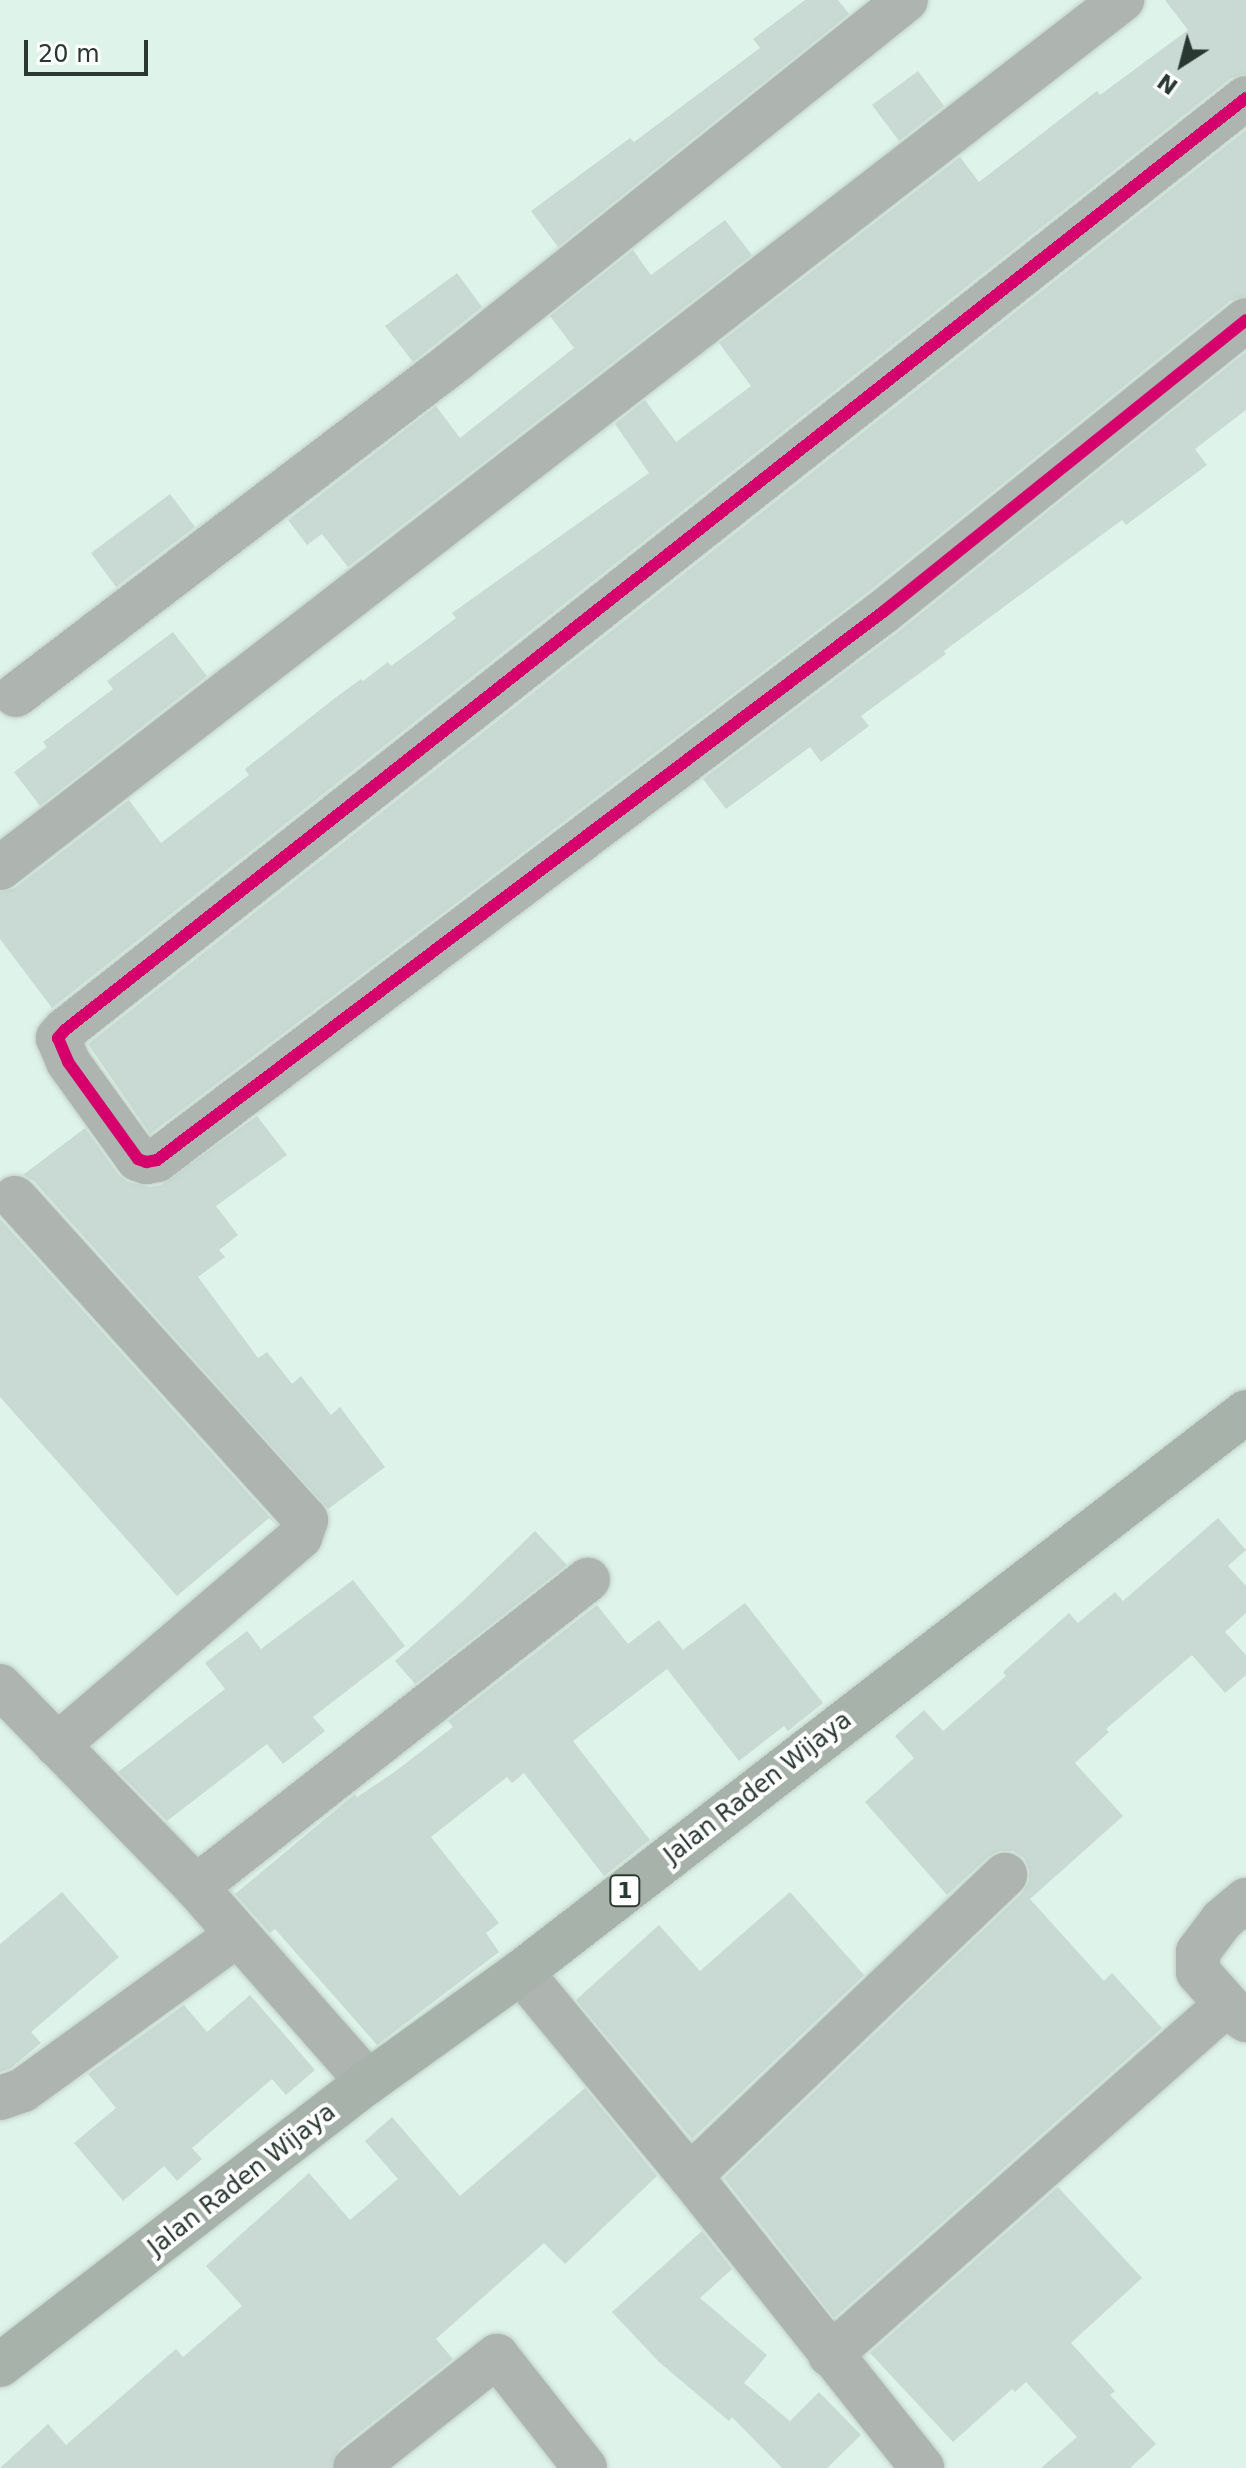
<!DOCTYPE html>
<style>
body{margin:0}
#map{position:relative;width:1246px;height:2468px;overflow:hidden;background:#def3e9;font-family:"DejaVu Sans",sans-serif}
div>[style]{position:absolute}
.building>*{inset:0;background:#c9dad4}
.roads{filter:drop-shadow(0 0 2px #bfd0c8) drop-shadow(0 0 2px #bfd0c8)}
.street>*{height:44px;margin:-22px;padding:0 22px;transform-origin:22px;border-radius:22px;background:#aeb4af}
.highway>*{height:44px;margin:-22px;padding:0 22px;transform-origin:22px;border-radius:22px;background:#a7b2aa}
.cycleway>*{height:12px;margin:-6px;padding:0 6px;transform-origin:6px;border-radius:6px;background:#d6006c}
span{translate:-50% -50%;white-space:nowrap;text-align:center;line-height:1.15;-webkit-text-stroke:8px #fefefe;paint-order:stroke}
.shield-label span{padding:2px 6px;background:#fefefe;border:2px solid;border-radius:6px;-webkit-text-stroke-width:0}
.shield-label{font-size:22px;color:#293831;font-weight:700}
.street-label{font-size:24px;color:#293831}
.north{position:absolute;left:1142px;top:24px;width:80px;height:80px;-webkit-text-stroke:6px #fefefe;paint-order:stroke;rotate:216deg;font-size:22px;font-weight:700;line-height:32px;text-align:center;color:#293831}
.north::after{content:'';display:block;margin:auto;width:28px;height:36px;background:#293831;clip-path:polygon(50% 0,100% 100%,50% 72%,0 100%)}
.scale{position:absolute;left:24px;top:40px;width:124px;height:36px;box-sizing:border-box;border:4px solid #293831;border-top:0;padding-left:10px;font-size:24px;line-height:28px;white-space:nowrap;color:#293831;-webkit-text-stroke:6px #fefefe;paint-order:stroke}
</style>
<div id="map">
<div class="building">
<i style="clip-path:polygon(805px 0,838px 0,849px 14px,558px 247px,531px 211px,630px 138px,634px 142px,760px 48px,753px 39px)"></i>
<i style="clip-path:polygon(1165px 0,1246px 0,1246px 74px,1231px 78px,52px 1008px,0 939px,0 892px,15px 888px,129px 800px,161px 843px,249px 775px,245px 769px,335px 698px,361px 679px,363px 681px,388px 662px,391px 666px,416px 648px,456px 618px,452px 613px,649px 473px,615px 424px,645px 400px,676px 442px,751px 386px,719px 343px,960px 157px,979px 182px,1097px 91px,1100px 95px,1188px 30px)"></i>
<i style="clip-path:polygon(918px 71px,944px 106px,899px 141px,872px 105px)"></i>
<i style="clip-path:polygon(1246px 130px,1246px 296px,1230px 301px,868px 592px,150px 1134px,88px 1044px)"></i>
<i style="clip-path:polygon(725px 220px,752px 255px,348px 567px,322px 534px,307px 545px,288px 520px,436px 406px,460px 438px,574px 348px,550px 316px,633px 250px,651px 275px)"></i>
<i style="clip-path:polygon(457px 273px,482px 307px,413px 362px,385px 326px)"></i>
<i style="clip-path:polygon(1246px 352px,1246px 410px,1195px 449px,1207px 465px,1126px 525px,1122px 520px,944px 651px,946px 654px,861px 716px,869px 726px,821px 762px,810px 747px,726px 809px,703px 779px,898px 632px)"></i>
<i style="clip-path:polygon(170px 494px,195px 527px,116px 587px,91px 553px)"></i>
<i style="clip-path:polygon(173px 632px,207px 676px,40px 806px,14px 772px,47px 747px,43px 742px,113px 689px,107px 681px)"></i>
<i style="clip-path:polygon(257px 1116px,287px 1155px,216px 1206px,238px 1235px,219px 1250px,225px 1257px,198px 1277px,258px 1358px,267px 1352px,292px 1384px,301px 1376px,331px 1415px,340px 1407px,385px 1467px,328px 1509px,34px 1181px,23px 1175px,85px 1128px,118px 1174px,128px 1182px,150px 1187px,161px 1185px)"></i>
<i style="clip-path:polygon(0 1219px,276px 1524px,269px 1518px,177px 1596px,0 1397px)"></i>
<i style="clip-path:polygon(1218px 1518px,1246px 1550px,1228px 1566px,1246px 1586px,1246px 1613px,1225px 1632px,1246px 1655px,1246px 1675px,1225px 1693px,1192px 1655px,1106px 1729px,1109px 1732px,1075px 1763px,1123px 1816px,1030px 1899px,1104px 1981px,1112px 1973px,1162px 2028px,834px 2318px,724px 2178px,1022px 1893px,1029px 1881px,1029px 1870px,1024px 1858px,1013px 1851px,1000px 1851px,988px 1857px,947px 1895px,865px 1802px,914px 1758px,895px 1736px,924px 1710px,943px 1731px,1006px 1676px,1003px 1672px,1069px 1613px,1078px 1623px,1115px 1592px,1123px 1601px)"></i>
<i style="clip-path:polygon(535px 1531px,567px 1565px,415px 1684px,395px 1661px,464px 1600px)"></i>
<i style="clip-path:polygon(353px 1580px,405px 1646px,313px 1717px,325px 1731px,283px 1764px,267px 1744px,167px 1821px,118px 1772px,225px 1689px,205px 1663px,247px 1631px,261px 1649px)"></i>
<i style="clip-path:polygon(745px 1603px,823px 1703px,788px 1731px,784px 1726px,739px 1761px,667px 1669px,573px 1741px,650px 1840px,604px 1876px,524px 1773px,512px 1783px,507px 1777px,431px 1837px,499px 1923px,486px 1933px,499px 1952px,377px 2045px,275px 1929px,270px 1933px,235px 1894px,355px 1794px,357px 1797px,393px 1773px,453px 1727px,448px 1721px,597px 1605px,628px 1644px,659px 1620px,683px 1650px)"></i>
<i style="clip-path:polygon(62px 1892px,119px 1957px,31px 2032px,41px 2043px,11px 2068px,0 2072px,0 1944px)"></i>
<i style="clip-path:polygon(790px 1892px,864px 1975px,692px 2139px,576px 2000px,659px 1925px,700px 1971px)"></i>
<i style="clip-path:polygon(250px 1995px,315px 2070px,286px 2095px,272px 2079px,192px 2148px,202px 2159px,177px 2181px,164px 2166px,123px 2201px,74px 2143px,116px 2108px,88px 2074px,184px 2005px,207px 2032px)"></i>
<i style="clip-path:polygon(585px 2088px,657px 2176px,565px 2264px,544px 2243px,436px 2339px,453px 2359px,340px 2448px,331px 2468px,0 2468px,48px 2424px,66px 2445px,176px 2349px,183px 2357px,242px 2306px,206px 2266px,309px 2173px,350px 2220px,398px 2179px,365px 2141px,392px 2117px,460px 2196px)"></i>
<i style="clip-path:polygon(1058px 2187px,1142px 2278px,1071px 2343px,1115px 2391px,1110px 2395px,1156px 2444px,1130px 2468px,1041px 2468px,1077px 2437px,1026px 2382px,1015px 2392px,1012px 2389px,953px 2442px,870px 2353px)"></i>
<i style="clip-path:polygon(702px 2231px,732px 2269px,700px 2298px,767px 2355px,744px 2383px,790px 2421px,819px 2392px,861px 2435px,827px 2468px,782px 2468px,732px 2417px,729px 2421px,659px 2362px,612px 2312px)"></i>
</div>
<div class="roads">
<div class="street">
<i style="left:1246px;top:98px;width:1504px;rotate:141.72deg"></i>
<i style="left:65px;top:1030px;width:11px;rotate:131deg"></i>
<i style="left:58px;top:1038px;width:26px;rotate:67deg"></i>
<i style="left:68px;top:1062px;width:120px;rotate:54.2deg"></i>
<i style="left:138px;top:1159px;width:9px;rotate:21deg"></i>
<i style="left:146px;top:1162px;width:11px;rotate:-10deg"></i>
<i style="left:157px;top:1160px;width:910px;rotate:-37.05deg"></i>
<i style="left:883px;top:612px;width:466px;rotate:-38.8deg"></i>
<i style="left:16px;top:695px;width:553px;rotate:-37.28deg"></i>
<i style="left:456px;top:360px;width:576px;rotate:-38.66deg"></i>
<i style="left:0;top:868px;width:1419px;rotate:-37.73deg"></i>
<i style="left:15px;top:1198px;width:434px;rotate:47.9deg"></i>
<i style="left:306px;top:1520px;width:18px;rotate:109deg"></i>
<i style="left:300px;top:1537px;width:320px;rotate:139.4deg"></i>
<i style="left:0;top:1686px;width:281px;rotate:45.7deg"></i>
<i style="left:196px;top:1887px;width:260px;rotate:48.6deg"></i>
<i style="left:196px;top:1887px;width:498px;rotate:-38.1deg"></i>
<i style="left:521px;top:1972px;width:265px;rotate:50.4deg"></i>
<i style="left:690px;top:2176px;width:373px;rotate:51.5deg"></i>
<i style="left:1232px;top:2010px;width:51px;rotate:-131.8deg"></i>
<i style="left:1198px;top:1972px;width:20px;rotate:-90deg"></i>
<i style="left:1198px;top:1952px;width:40px;rotate:-53deg"></i>
<i style="left:1222px;top:1920px;width:31px;rotate:-40deg"></i>
<i style="left:0;top:2098px;width:24px;rotate:-19deg"></i>
<i style="left:23px;top:2090px;width:263px;rotate:-35.9deg"></i>
<i style="left:690px;top:2176px;width:436px;rotate:-43.7deg"></i>
<i style="left:830px;top:2355px;width:516px;rotate:-41.47deg"></i>
<i style="left:1217px;top:2013px;width:15px;rotate:-11deg"></i>
<i style="left:1232px;top:2010px;width:17px;rotate:36deg"></i>
<i style="left:355px;top:2468px;width:181px;rotate:-38.3deg"></i>
<i style="left:497px;top:2356px;width:142px;rotate:51.8deg"></i>
</div>
<div class="highway">
<i style="left:0;top:2365px;width:464px;rotate:-37.6deg"></i>
<i style="left:368px;top:2082px;width:188px;rotate:-35.7deg"></i>
<i style="left:521px;top:1972px;width:916px;rotate:-37.68deg"></i>
</div>
</div>
<div class="cycleway">
<i style="left:1246px;top:98px;width:1504px;rotate:141.72deg"></i>
<i style="left:65px;top:1030px;width:11px;rotate:131deg"></i>
<i style="left:58px;top:1038px;width:26px;rotate:67deg"></i>
<i style="left:68px;top:1062px;width:120px;rotate:54.2deg"></i>
<i style="left:138px;top:1159px;width:9px;rotate:21deg"></i>
<i style="left:146px;top:1162px;width:11px;rotate:-10deg"></i>
<i style="left:157px;top:1160px;width:910px;rotate:-37.05deg"></i>
<i style="left:883px;top:612px;width:466px;rotate:-38.8deg"></i>
</div>
<div class="shield-label">
<span style="left:625px;top:1891px">1</span>
</div>
<div class="street-label">
<span style="left:758px;top:1788px;rotate:-38deg">Jalan Raden Wijaya</span>
<span style="left:242px;top:2180px;rotate:-38deg">Jalan Raden Wijaya</span>
</div>
<div class="north">N</div>
<div class="scale">20 m</div>
</div>
